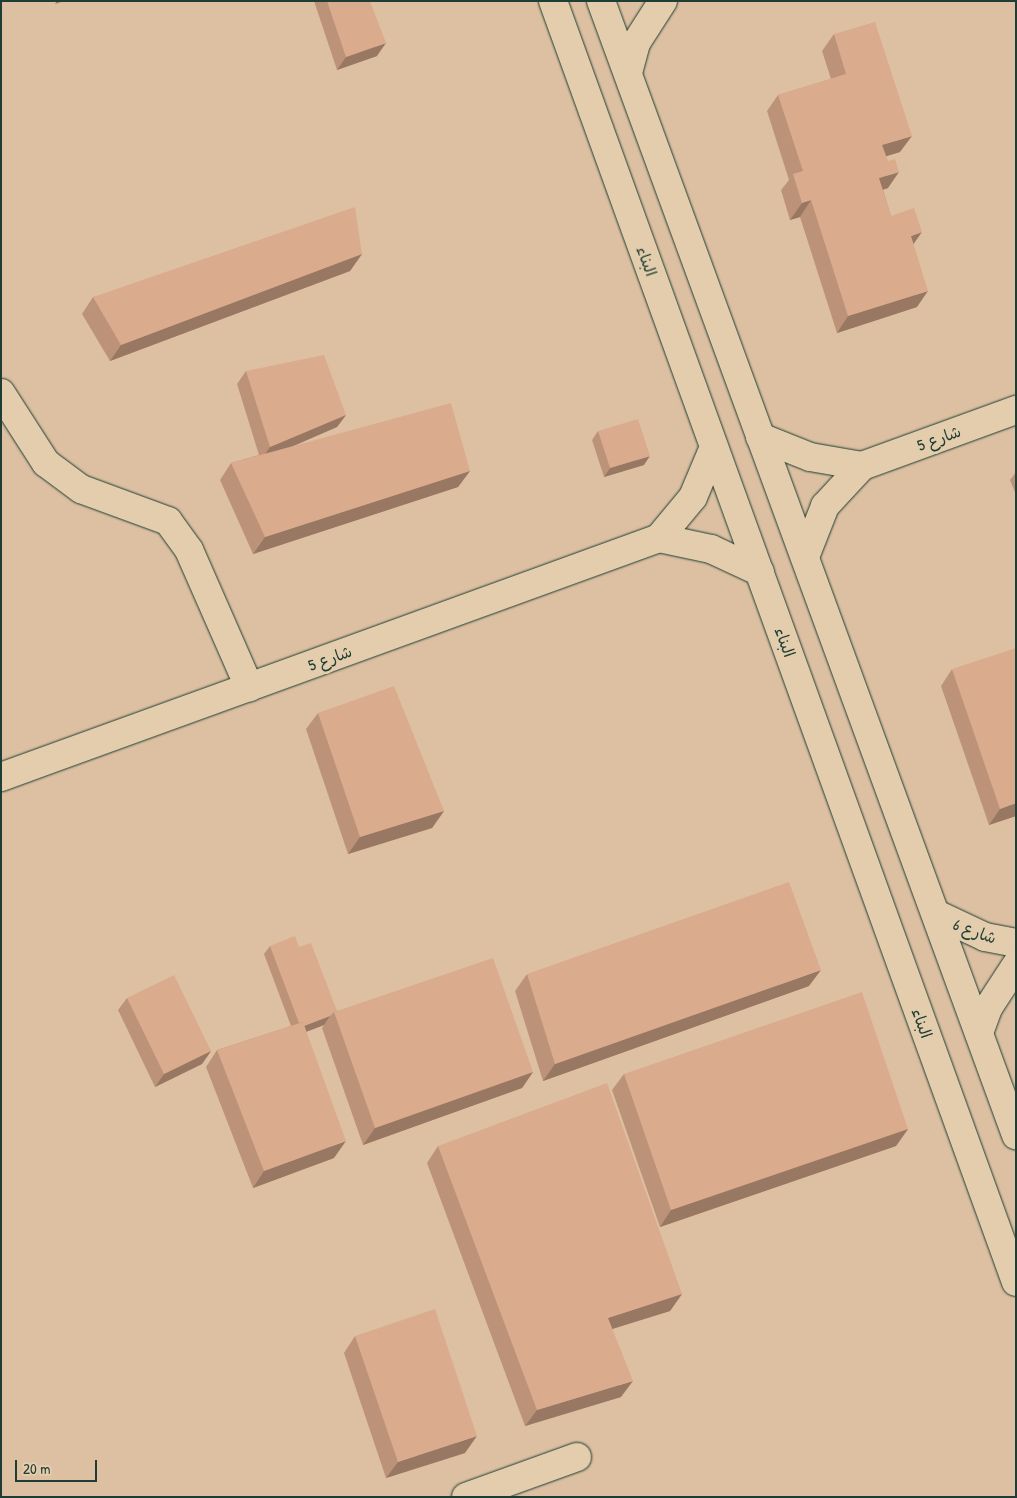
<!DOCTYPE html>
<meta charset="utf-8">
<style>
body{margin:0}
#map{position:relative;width:1017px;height:1498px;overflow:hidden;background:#e3cdac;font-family:"Patrick Hand","Playpen Sans Arabic",sans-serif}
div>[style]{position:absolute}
.built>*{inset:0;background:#ddc0a1}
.roads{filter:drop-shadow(0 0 1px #1f3d34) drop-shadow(0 0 1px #1f3d34)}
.minor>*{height:28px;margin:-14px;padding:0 14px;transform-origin:14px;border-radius:14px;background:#e3cdac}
.wall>*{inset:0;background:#bc9379}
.shaded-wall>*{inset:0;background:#997863}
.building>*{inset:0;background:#dbab8d}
span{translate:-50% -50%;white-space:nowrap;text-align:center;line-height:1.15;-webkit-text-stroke:5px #e3cdac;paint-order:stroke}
.street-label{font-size:16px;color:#1f3d34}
.frame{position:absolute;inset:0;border:2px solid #1f3d34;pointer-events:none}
.scale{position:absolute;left:15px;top:1460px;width:82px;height:22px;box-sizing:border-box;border:2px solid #1f3d34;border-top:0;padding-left:6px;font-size:15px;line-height:18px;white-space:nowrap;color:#1f3d34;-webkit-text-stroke:4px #e3cdac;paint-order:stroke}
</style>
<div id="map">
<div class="built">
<i style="clip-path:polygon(1px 1px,1016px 1px,1016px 1497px,1px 1497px)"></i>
</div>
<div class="roads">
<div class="minor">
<i style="left:553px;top:1px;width:1362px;rotate:70.13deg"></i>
<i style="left:601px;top:1px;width:1208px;rotate:69.9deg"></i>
<i style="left:628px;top:73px;width:31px;rotate:-75deg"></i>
<i style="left:636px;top:43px;width:50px;rotate:-57.3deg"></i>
<i style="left:1px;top:393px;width:83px;rotate:57.3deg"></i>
<i style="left:46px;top:463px;width:44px;rotate:36.6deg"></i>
<i style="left:81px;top:489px;width:93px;rotate:20.2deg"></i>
<i style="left:168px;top:521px;width:36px;rotate:54deg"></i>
<i style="left:189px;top:550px;width:150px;rotate:66.3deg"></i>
<i style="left:760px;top:437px;width:54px;rotate:21.8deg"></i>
<i style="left:810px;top:457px;width:53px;rotate:9.8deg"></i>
<i style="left:659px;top:538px;width:53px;rotate:11.9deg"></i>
<i style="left:711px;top:549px;width:54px;rotate:25.1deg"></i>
<i style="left:805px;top:557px;width:55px;rotate:-68.6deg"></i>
<i style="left:825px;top:506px;width:54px;rotate:-47.2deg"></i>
<i style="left:862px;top:466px;width:164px;rotate:-20deg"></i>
<i style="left:1px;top:777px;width:700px;rotate:-19.96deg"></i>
<i style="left:659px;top:538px;width:53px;rotate:-50.3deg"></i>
<i style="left:693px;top:497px;width:54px;rotate:-67.2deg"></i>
<i style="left:936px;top:914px;width:54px;rotate:25.1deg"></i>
<i style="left:985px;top:937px;width:32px;rotate:11deg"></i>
<i style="left:979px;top:1033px;width:27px;rotate:-70deg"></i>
<i style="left:988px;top:1008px;width:51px;rotate:-56.9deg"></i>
<i style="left:466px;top:1497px;width:118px;rotate:-19.8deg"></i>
</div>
</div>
<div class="wall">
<i style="clip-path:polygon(314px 1px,370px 1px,377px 56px,337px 70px)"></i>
<i style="clip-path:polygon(834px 34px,900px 152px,886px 156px,888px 188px,883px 190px,891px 216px,913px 244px,917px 307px,837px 333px,800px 217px,790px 220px,781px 190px,789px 180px,767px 111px,778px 95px,831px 79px,822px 51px)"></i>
<i style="clip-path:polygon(362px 254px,350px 271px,110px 361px,82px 314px,93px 297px)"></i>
<i style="clip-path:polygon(246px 371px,346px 415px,337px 427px,291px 447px,470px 471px,458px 487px,253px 554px,220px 480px,231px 463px,259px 455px,237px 384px)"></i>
<i style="clip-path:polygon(598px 431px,644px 465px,604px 477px,592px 440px)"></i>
<i style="clip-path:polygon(1016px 472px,1016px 495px,1010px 480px)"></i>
<i style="clip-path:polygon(952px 669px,1016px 816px,989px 825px,941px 686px)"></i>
<i style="clip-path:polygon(318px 713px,444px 811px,432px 828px,348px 854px,306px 729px)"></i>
<i style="clip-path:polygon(270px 946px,299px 947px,337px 1011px,533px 1072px,522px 1088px,363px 1145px,322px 1028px,324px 1025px,306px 1032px,334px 1158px,253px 1188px,206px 1067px,217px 1050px,291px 1026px,264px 954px)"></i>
<i style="clip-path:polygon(527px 974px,809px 986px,543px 1081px,515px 991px)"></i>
<i style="clip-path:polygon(127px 998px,211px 1051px,202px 1064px,155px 1087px,118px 1010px)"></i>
<i style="clip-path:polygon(624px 1074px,908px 1129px,896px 1146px,660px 1227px,612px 1090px)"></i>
<i style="clip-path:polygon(438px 1146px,682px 1294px,670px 1311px,612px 1329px,621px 1397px,525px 1426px,427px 1163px)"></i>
<i style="clip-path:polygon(355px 1336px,465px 1453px,386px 1478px,344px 1353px)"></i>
</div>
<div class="shaded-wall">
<i style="clip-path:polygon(57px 1px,64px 1px,55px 4px)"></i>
<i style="clip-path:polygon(386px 43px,377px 56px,337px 70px,346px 57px)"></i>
<i style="clip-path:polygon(912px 136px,900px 152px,871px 161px,882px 145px)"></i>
<i style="clip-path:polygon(899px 172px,888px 188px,868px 194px,879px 178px)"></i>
<i style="clip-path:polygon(811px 200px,800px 217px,790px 220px,802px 203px)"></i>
<i style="clip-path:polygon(922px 232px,910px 249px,911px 236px)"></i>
<i style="clip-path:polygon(362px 254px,350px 271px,110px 361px,121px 345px)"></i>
<i style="clip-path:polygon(928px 291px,917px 307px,837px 333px,848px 316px)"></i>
<i style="clip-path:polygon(346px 415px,337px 427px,261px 460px,270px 447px)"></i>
<i style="clip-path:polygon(650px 456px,644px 465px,604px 477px,610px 468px)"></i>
<i style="clip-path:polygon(470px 471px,458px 487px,253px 554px,265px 537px)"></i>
<i style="clip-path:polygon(1016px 803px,1016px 816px,989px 825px,1000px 809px)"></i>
<i style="clip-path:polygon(444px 811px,432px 828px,348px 854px,360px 837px)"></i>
<i style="clip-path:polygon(821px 970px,809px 986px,543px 1081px,555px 1064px)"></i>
<i style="clip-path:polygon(330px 1016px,324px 1025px,295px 1036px,301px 1027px)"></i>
<i style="clip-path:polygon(211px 1051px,202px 1064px,155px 1087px,164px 1074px)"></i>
<i style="clip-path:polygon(533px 1072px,522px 1088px,363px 1145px,375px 1128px)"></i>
<i style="clip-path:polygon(908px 1129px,896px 1146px,660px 1227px,671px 1210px)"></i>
<i style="clip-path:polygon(346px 1141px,334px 1158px,253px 1188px,264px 1171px)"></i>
<i style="clip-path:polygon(682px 1294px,670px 1311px,596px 1334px,608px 1318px)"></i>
<i style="clip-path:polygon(633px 1381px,621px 1397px,525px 1426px,537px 1410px)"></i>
<i style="clip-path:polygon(477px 1436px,465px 1453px,386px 1478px,398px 1462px)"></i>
</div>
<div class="building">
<i style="clip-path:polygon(327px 1px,370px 1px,386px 43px,346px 57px)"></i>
<i style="clip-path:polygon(875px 22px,912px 136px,882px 145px,888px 161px,895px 159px,899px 172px,879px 178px,891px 216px,914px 208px,922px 232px,911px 236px,928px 291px,848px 316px,811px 200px,802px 203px,793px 174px,803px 171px,778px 95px,846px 74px,834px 34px)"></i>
<i style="clip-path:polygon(355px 207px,362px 254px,121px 345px,93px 297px)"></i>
<i style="clip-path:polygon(324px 355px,346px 415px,270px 447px,246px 371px)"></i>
<i style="clip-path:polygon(451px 403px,470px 471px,265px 537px,231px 463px)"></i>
<i style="clip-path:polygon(638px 419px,650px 456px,610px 468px,598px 431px)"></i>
<i style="clip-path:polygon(1016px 648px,1016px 803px,1000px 809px,952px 669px)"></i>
<i style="clip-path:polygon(394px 686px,444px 811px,360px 837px,318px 713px)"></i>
<i style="clip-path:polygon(789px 882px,821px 970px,555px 1064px,527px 974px)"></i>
<i style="clip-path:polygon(295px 936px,299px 947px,311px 943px,337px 1011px,334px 1012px,330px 1016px,304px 1026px,303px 1022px,299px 1023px,270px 946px)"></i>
<i style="clip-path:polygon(493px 958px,533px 1072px,375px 1128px,334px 1012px)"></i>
<i style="clip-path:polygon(174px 975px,211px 1051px,164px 1074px,127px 998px)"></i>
<i style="clip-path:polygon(862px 992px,908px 1129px,671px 1210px,624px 1074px)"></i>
<i style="clip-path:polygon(303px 1022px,346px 1141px,264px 1171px,217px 1050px)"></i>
<i style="clip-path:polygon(607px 1083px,682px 1294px,608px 1318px,633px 1381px,537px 1410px,438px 1146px)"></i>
<i style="clip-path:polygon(435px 1309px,477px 1436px,398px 1462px,355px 1336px)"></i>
</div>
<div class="street-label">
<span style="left:647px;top:261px;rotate:70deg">البناء</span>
<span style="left:939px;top:438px;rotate:-20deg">شارع 5</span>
<span style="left:785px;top:642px;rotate:70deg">البناء</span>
<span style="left:330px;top:658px;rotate:-20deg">شارع 5</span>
<span style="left:975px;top:931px;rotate:20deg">شارع 6</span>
<span style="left:922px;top:1023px;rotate:70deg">البناء</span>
</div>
<div class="frame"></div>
<div class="scale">20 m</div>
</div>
